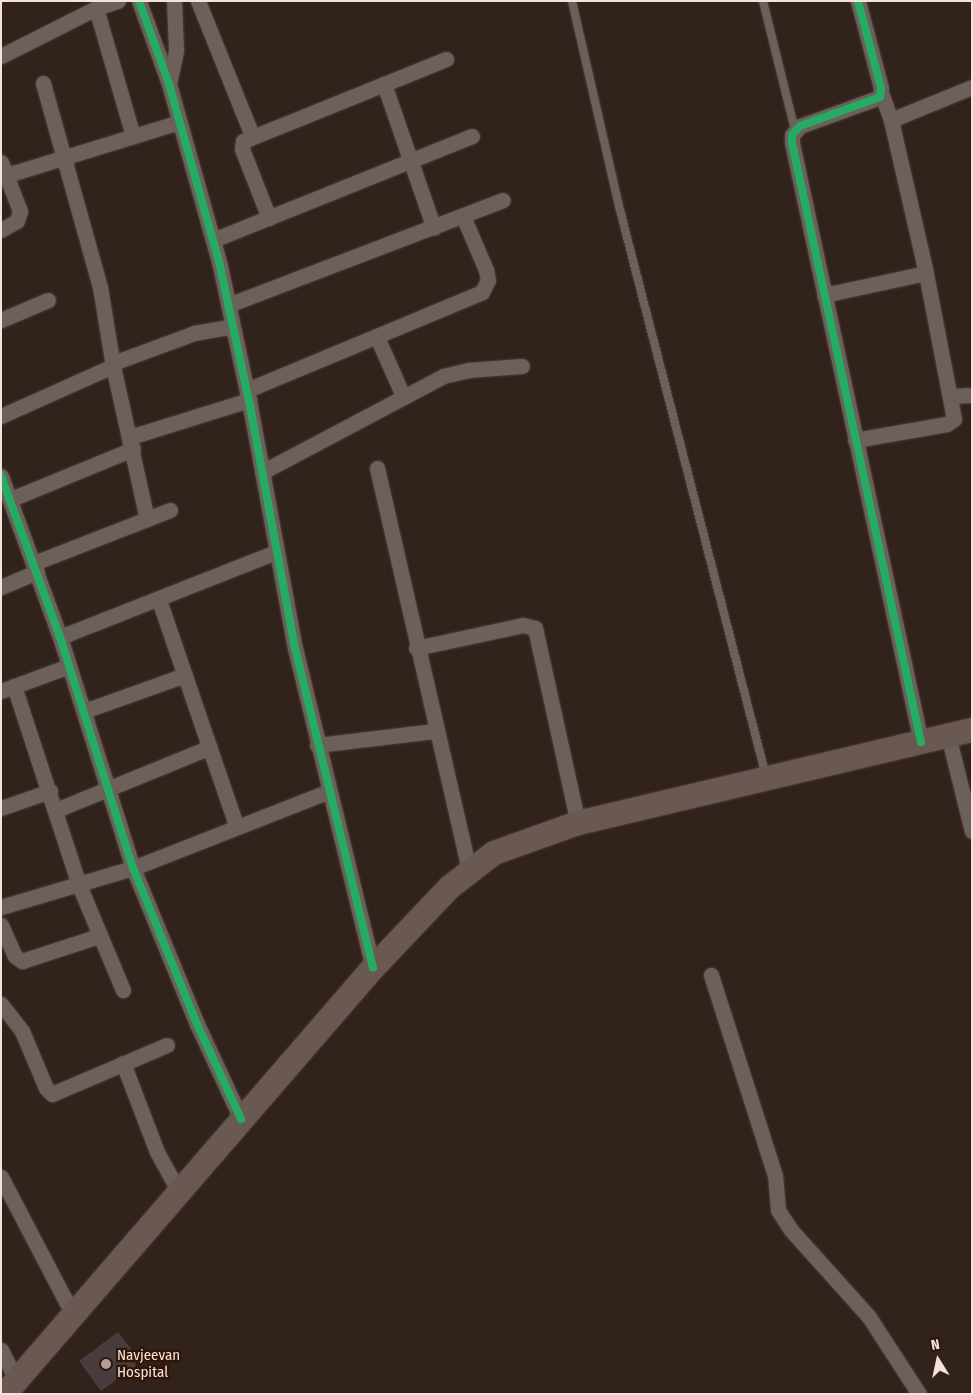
<!DOCTYPE html>
<style>
body{margin:0}
#map{position:relative;width:973px;height:1395px;overflow:hidden;background:#31221b;font-family:"Fira Sans Condensed",sans-serif}
div>[style]{position:absolute}
.building>*{inset:0;background:#493c3c}
.roads{filter:drop-shadow(0 0 1px #4c3f3a) drop-shadow(0 0 1px #4c3f3a)}
.service>*{height:8px;margin:-4px;padding:0 4px;transform-origin:4px;border-radius:4px;background:#6c605a}
.minor>*{height:15px;margin:-7.5px;padding:0 7.5px;transform-origin:7.5px;border-radius:7.5px;background:#6c605a}
.primary>*{height:24px;margin:-12px;padding:0 12px;transform-origin:12px;border-radius:12px;background:#695952}
.cycleway>*{height:8px;margin:-4px;padding:0 4px;transform-origin:4px;border-radius:4px;background:#26ab63}
.dots>*{width:14px;height:14px;translate:-50% -50%;box-sizing:border-box;border:2px solid #2f1609;border-radius:50%}
span{translate:-50% -50%;white-space:nowrap;text-align:center;line-height:1.15;-webkit-text-stroke:4.5px #2f1609;paint-order:stroke}
.poi-label{font-size:15px;color:#f5e3da}
.left{translate:0 -50%;text-align:left}
.frame{position:absolute;inset:0;border:2px solid #f5e3da;pointer-events:none}
.north{position:absolute;left:913px;top:1335px;width:50px;height:50px;-webkit-text-stroke:4px #2f1609;paint-order:stroke;rotate:350deg;font-size:14px;font-weight:700;line-height:20px;text-align:center;color:#f5e3da}
.north::after{content:'';display:block;margin:auto;width:18px;height:22px;background:#f5e3da;clip-path:polygon(50% 0,100% 100%,50% 72%,0 100%)}
</style>
<div id="map">
<div class="building">
<i style="clip-path:polygon(118px 1332px,141px 1362px,101px 1391px,79px 1361px)"></i>
</div>
<div class="roads">
<div class="service">
<i style="left:572px;top:1px;width:214px;rotate:77.1deg"></i>
<i style="left:620px;top:210px;width:585px;rotate:75.54deg"></i>
<i style="left:763px;top:1px;width:133px;rotate:76.1deg"></i>
</div>
<div class="minor">
<i style="left:139px;top:1px;width:88px;rotate:70.1deg"></i>
<i style="left:169px;top:84px;width:189px;rotate:74.3deg"></i>
<i style="left:220px;top:266px;width:143px;rotate:77.9deg"></i>
<i style="left:250px;top:406px;width:246px;rotate:79.5deg"></i>
<i style="left:295px;top:648px;width:329px;rotate:76.3deg"></i>
<i style="left:198px;top:1px;width:144px;rotate:68.1deg"></i>
<i style="left:858px;top:1px;width:90px;rotate:75.2deg"></i>
<i style="left:881px;top:88px;width:9px;rotate:96deg"></i>
<i style="left:880px;top:97px;width:85px;rotate:160.1deg"></i>
<i style="left:800px;top:126px;width:12px;rotate:132deg"></i>
<i style="left:792px;top:135px;width:8px;rotate:90deg"></i>
<i style="left:792px;top:143px;width:613px;rotate:77.85deg"></i>
<i style="left:96px;top:8px;width:133px;rotate:73.9deg"></i>
<i style="left:1px;top:56px;width:106px;rotate:-26.8deg"></i>
<i style="left:96px;top:8px;width:23px;rotate:-18deg"></i>
<i style="left:43px;top:83px;width:212px;rotate:74.4deg"></i>
<i style="left:100px;top:287px;width:80px;rotate:80.7deg"></i>
<i style="left:113px;top:366px;width:157px;rotate:77.5deg"></i>
<i style="left:169px;top:84px;width:35px;rotate:-78deg"></i>
<i style="left:176px;top:50px;width:49px;rotate:-92.3deg"></i>
<i style="left:384px;top:84px;width:152px;rotate:70.9deg"></i>
<i style="left:891px;top:120px;width:87px;rotate:-22.2deg"></i>
<i style="left:1px;top:162px;width:53px;rotate:68.8deg"></i>
<i style="left:20px;top:211px;width:10px;rotate:107deg"></i>
<i style="left:17px;top:221px;width:18px;rotate:151deg"></i>
<i style="left:7px;top:175px;width:180px;rotate:-17.1deg"></i>
<i style="left:269px;top:218px;width:74px;rotate:-111.4deg"></i>
<i style="left:242px;top:149px;width:8px;rotate:-83deg"></i>
<i style="left:243px;top:141px;width:219px;rotate:-22deg"></i>
<i style="left:213px;top:240px;width:279px;rotate:-21.9deg"></i>
<i style="left:824px;top:295px;width:104px;rotate:-12.2deg"></i>
<i style="left:228px;top:305px;width:294px;rotate:-20.9deg"></i>
<i style="left:1px;top:320px;width:51px;rotate:-23.1deg"></i>
<i style="left:377px;top:337px;width:64px;rotate:66.2deg"></i>
<i style="left:247px;top:390px;width:255px;rotate:-22.6deg"></i>
<i style="left:482px;top:292px;width:13px;rotate:-63deg"></i>
<i style="left:488px;top:280px;width:10px;rotate:-101deg"></i>
<i style="left:486px;top:270px;width:59px;rotate:-113.1deg"></i>
<i style="left:951px;top:396px;width:21px;rotate:-3deg"></i>
<i style="left:1px;top:416px;width:123px;rotate:-24.1deg"></i>
<i style="left:113px;top:366px;width:3px;rotate:-90deg"></i>
<i style="left:113px;top:363px;width:86px;rotate:-20.3deg"></i>
<i style="left:194px;top:333px;width:34px;rotate:-10deg"></i>
<i style="left:227px;top:327px;width:8px;rotate:30deg"></i>
<i style="left:130px;top:437px;width:125px;rotate:-17.3deg"></i>
<i style="left:855px;top:440px;width:93px;rotate:-9.9deg"></i>
<i style="left:947px;top:424px;width:9px;rotate:-36deg"></i>
<i style="left:954px;top:419px;width:149px;rotate:-100.9deg"></i>
<i style="left:926px;top:273px;width:157px;rotate:-102.9deg"></i>
<i style="left:891px;top:120px;width:29px;rotate:-110deg"></i>
<i style="left:377px;top:468px;width:412px;rotate:77.1deg"></i>
<i style="left:262px;top:472px;width:205px;rotate:-27.9deg"></i>
<i style="left:443px;top:376px;width:26px;rotate:-13deg"></i>
<i style="left:468px;top:370px;width:54px;rotate:-4.2deg"></i>
<i style="left:1px;top:476px;width:171px;rotate:69.9deg"></i>
<i style="left:60px;top:637px;width:242px;rotate:72.5deg"></i>
<i style="left:133px;top:868px;width:169px;rotate:67.7deg"></i>
<i style="left:197px;top:1024px;width:105px;rotate:65.1deg"></i>
<i style="left:11px;top:499px;width:132px;rotate:-22.3deg"></i>
<i style="left:34px;top:563px;width:146px;rotate:-21.3deg"></i>
<i style="left:1px;top:587px;width:39px;rotate:-23deg"></i>
<i style="left:159px;top:600px;width:238px;rotate:71.1deg"></i>
<i style="left:60px;top:637px;width:232px;rotate:-21.5deg"></i>
<i style="left:416px;top:648px;width:109px;rotate:-12.1deg"></i>
<i style="left:523px;top:625px;width:12px;rotate:14deg"></i>
<i style="left:535px;top:628px;width:200px;rotate:77.6deg"></i>
<i style="left:14px;top:686px;width:209px;rotate:71.9deg"></i>
<i style="left:79px;top:885px;width:114px;rotate:67.3deg"></i>
<i style="left:1px;top:691px;width:72px;rotate:-20.2deg"></i>
<i style="left:84px;top:711px;width:107px;rotate:-19.6deg"></i>
<i style="left:948px;top:735px;width:99px;rotate:76deg"></i>
<i style="left:317px;top:745px;width:119px;rotate:-6.8deg"></i>
<i style="left:1px;top:808px;width:52px;rotate:-19.1deg"></i>
<i style="left:56px;top:810px;width:166px;rotate:-22.2deg"></i>
<i style="left:1px;top:907px;width:138px;rotate:-16.5deg"></i>
<i style="left:133px;top:868px;width:211px;rotate:-21.4deg"></i>
<i style="left:1px;top:925px;width:34px;rotate:66deg"></i>
<i style="left:15px;top:956px;width:9px;rotate:36deg"></i>
<i style="left:22px;top:961px;width:81px;rotate:-18deg"></i>
<i style="left:711px;top:975px;width:210px;rotate:72.3deg"></i>
<i style="left:775px;top:1175px;width:35px;rotate:85deg"></i>
<i style="left:778px;top:1210px;width:24px;rotate:57deg"></i>
<i style="left:791px;top:1230px;width:117px;rotate:48.1deg"></i>
<i style="left:869px;top:1317px;width:92px;rotate:57deg"></i>
<i style="left:1px;top:1004px;width:34px;rotate:52deg"></i>
<i style="left:22px;top:1031px;width:62px;rotate:67.2deg"></i>
<i style="left:46px;top:1088px;width:8px;rotate:45deg"></i>
<i style="left:52px;top:1094px;width:125px;rotate:-23.1deg"></i>
<i style="left:123px;top:1063px;width:95px;rotate:69.1deg"></i>
<i style="left:157px;top:1152px;width:43px;rotate:61.1deg"></i>
<i style="left:1px;top:1177px;width:156px;rotate:62.4deg"></i>
<i style="left:1px;top:1350px;width:34px;rotate:63deg"></i>
</div>
<div class="primary">
<i style="left:5px;top:1394px;width:563px;rotate:-49.18deg"></i>
<i style="left:373px;top:968px;width:112px;rotate:-46.5deg"></i>
<i style="left:450px;top:887px;width:56px;rotate:-37.7deg"></i>
<i style="left:494px;top:853px;width:89px;rotate:-19.7deg"></i>
<i style="left:578px;top:823px;width:405px;rotate:-13.3deg"></i>
</div>
</div>
<div class="cycleway">
<i style="left:139px;top:1px;width:88px;rotate:70.1deg"></i>
<i style="left:169px;top:84px;width:189px;rotate:74.3deg"></i>
<i style="left:220px;top:266px;width:143px;rotate:77.9deg"></i>
<i style="left:250px;top:406px;width:246px;rotate:79.5deg"></i>
<i style="left:295px;top:648px;width:329px;rotate:76.3deg"></i>
<i style="left:858px;top:1px;width:90px;rotate:75.2deg"></i>
<i style="left:881px;top:88px;width:9px;rotate:96deg"></i>
<i style="left:880px;top:97px;width:85px;rotate:160.1deg"></i>
<i style="left:800px;top:126px;width:12px;rotate:132deg"></i>
<i style="left:792px;top:135px;width:8px;rotate:90deg"></i>
<i style="left:792px;top:143px;width:613px;rotate:77.85deg"></i>
<i style="left:1px;top:476px;width:171px;rotate:69.9deg"></i>
<i style="left:60px;top:637px;width:242px;rotate:72.5deg"></i>
<i style="left:133px;top:868px;width:169px;rotate:67.7deg"></i>
<i style="left:197px;top:1024px;width:105px;rotate:65.1deg"></i>
</div>
<div class="dots">
<i style="left:106px;top:1364px;background:#b09f97"></i>
</div>
<div class="poi-label">
<span class="left" style="left:117px;top:1364px">Navjeevan<br>Hospital</span>
</div>
<div class="frame"></div>
<div class="north">N</div>
</div>
